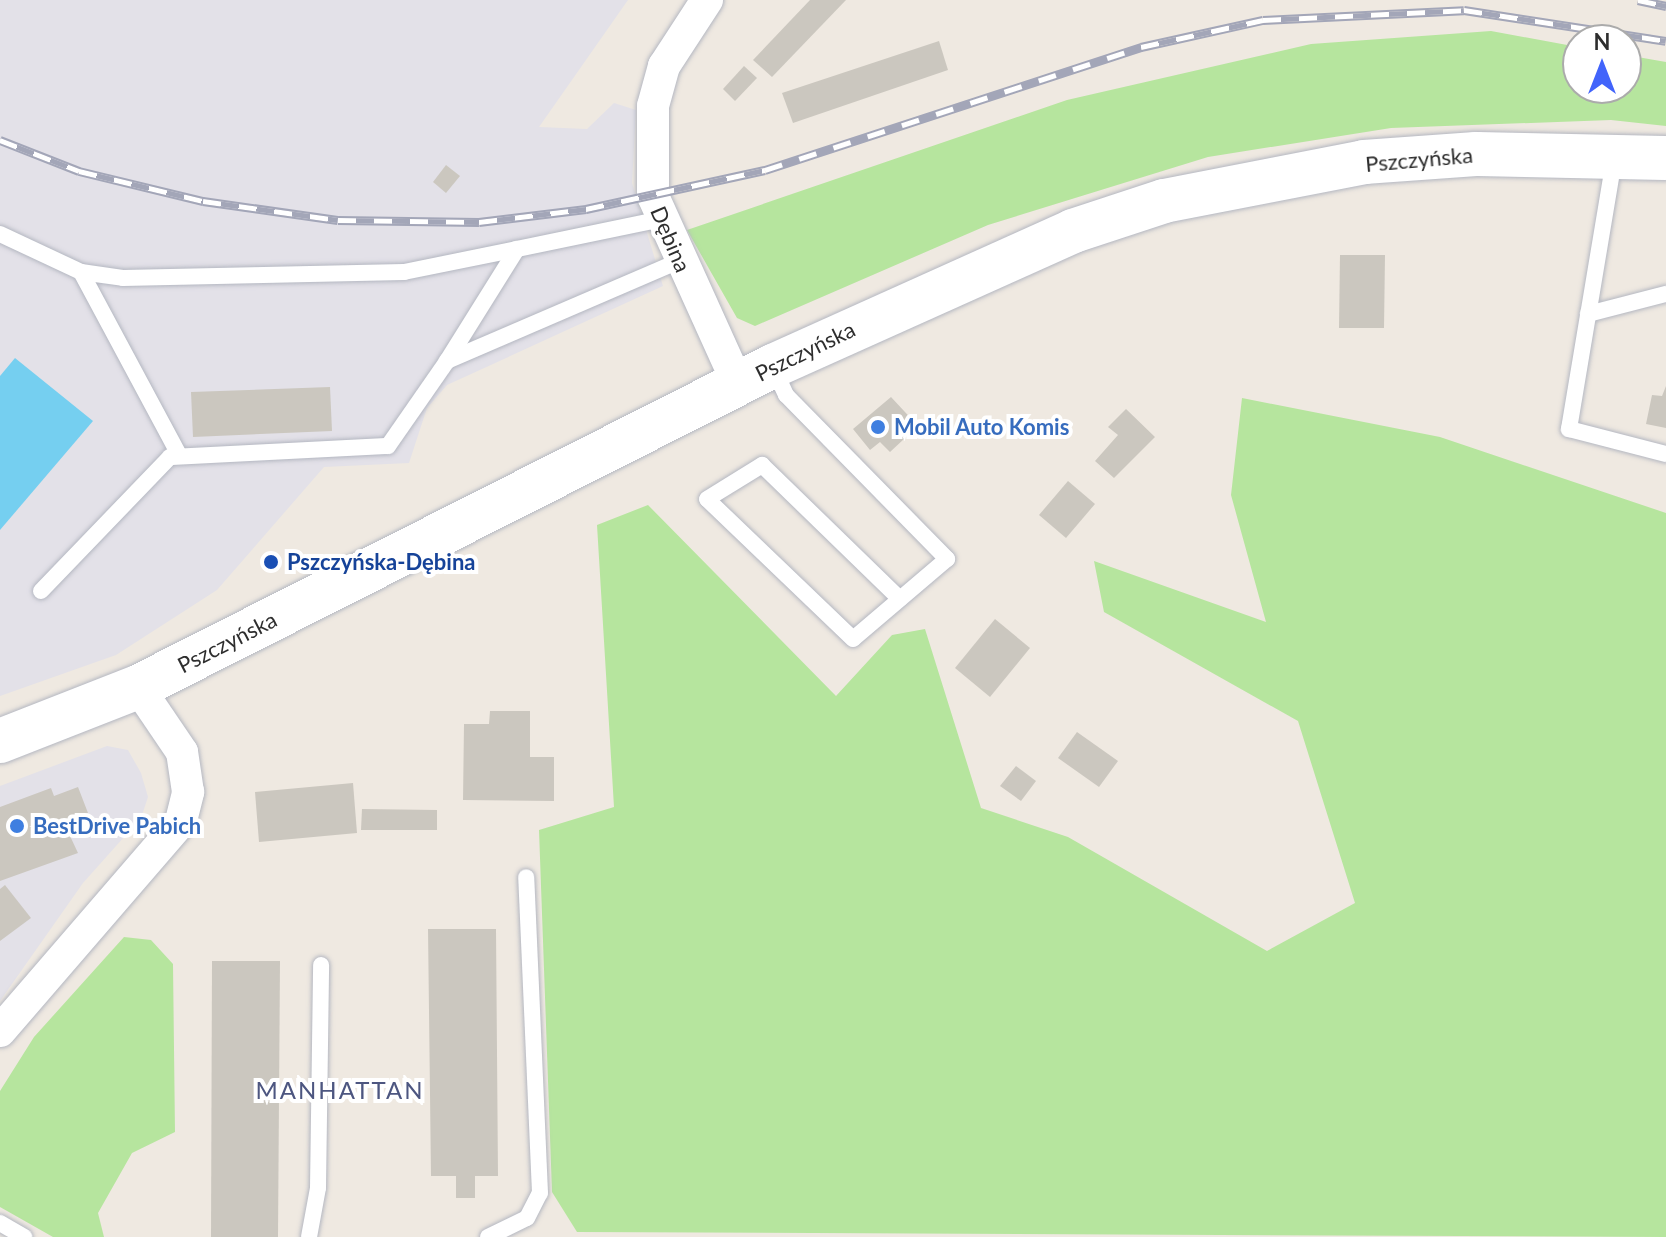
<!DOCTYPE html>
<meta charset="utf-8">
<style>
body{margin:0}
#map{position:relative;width:1666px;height:1237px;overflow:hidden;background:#efe9e1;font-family:Lato,sans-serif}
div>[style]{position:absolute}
.industrial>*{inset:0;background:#e3e1e8}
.green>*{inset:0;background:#b6e59e}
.water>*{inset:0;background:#75cff0}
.building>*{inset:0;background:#cbc7bf}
.roads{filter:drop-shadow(0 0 2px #b4b7c1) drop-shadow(0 0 2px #b4b7c1)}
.service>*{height:16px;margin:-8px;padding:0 8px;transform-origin:8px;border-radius:8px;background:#fff}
.minor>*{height:32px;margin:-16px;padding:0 16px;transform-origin:16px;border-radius:16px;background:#fff}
.secondary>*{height:44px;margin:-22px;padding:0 22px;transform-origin:22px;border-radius:22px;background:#fff}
.rail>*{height:9px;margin-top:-4.5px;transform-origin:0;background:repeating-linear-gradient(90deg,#fff 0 18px,#a3a6b8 0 36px);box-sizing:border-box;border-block:2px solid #a3a6b8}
.dots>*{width:22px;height:22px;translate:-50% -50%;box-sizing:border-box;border:4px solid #fff;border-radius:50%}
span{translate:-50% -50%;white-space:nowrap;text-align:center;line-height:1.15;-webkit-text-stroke:8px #fff;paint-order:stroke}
.street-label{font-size:22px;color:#2e2e2e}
.shop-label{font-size:22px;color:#366cbe;font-weight:700}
.left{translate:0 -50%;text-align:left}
.transit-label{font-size:22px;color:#164399;font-weight:700}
.neighbourhood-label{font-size:24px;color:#4d5680;letter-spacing:2px}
.north{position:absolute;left:1562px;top:24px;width:80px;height:80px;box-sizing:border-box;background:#fff;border:2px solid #ababab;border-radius:50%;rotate:0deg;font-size:22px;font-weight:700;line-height:32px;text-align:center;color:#2e2e2e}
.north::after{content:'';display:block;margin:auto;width:28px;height:36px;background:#4264fb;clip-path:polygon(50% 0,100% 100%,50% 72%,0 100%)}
</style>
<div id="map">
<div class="industrial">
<i style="clip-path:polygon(0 0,628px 0,539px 127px,587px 129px,614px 103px,636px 110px,632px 183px,663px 286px,447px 385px,427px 408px,409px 463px,324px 467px,217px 590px,116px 655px,0 696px)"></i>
<i style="clip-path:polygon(107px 746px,128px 750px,141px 773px,148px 797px,141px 818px,83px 883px,0 1001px,0 786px)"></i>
</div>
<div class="green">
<i style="clip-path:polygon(1491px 31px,1578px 47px,1578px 88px,1626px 88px,1626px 55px,1666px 62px,1666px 126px,1611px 120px,1391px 128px,1208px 157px,988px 225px,755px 326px,737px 318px,687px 230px,1067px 100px,1311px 44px)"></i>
<i style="clip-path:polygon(1242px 398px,1440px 437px,1666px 513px,1666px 1237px,577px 1232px,552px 1192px,539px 830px,614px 807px,597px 525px,648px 505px,836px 696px,892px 635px,925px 629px,981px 808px,1068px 837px,1267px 951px,1355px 903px,1298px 721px,1104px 612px,1094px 561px,1266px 622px,1231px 495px)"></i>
<i style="clip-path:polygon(124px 937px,151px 940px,173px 964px,175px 1132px,132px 1153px,98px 1213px,104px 1237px,53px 1237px,0 1207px,0 1091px,34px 1037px)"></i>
</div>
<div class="water">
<i style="clip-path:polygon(15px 358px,93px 421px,0 530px,0 376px)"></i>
</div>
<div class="building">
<i style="clip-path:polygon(810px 0,846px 0,772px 77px,753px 60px)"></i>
<i style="clip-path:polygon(939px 41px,948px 70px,793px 123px,782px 93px)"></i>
<i style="clip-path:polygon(744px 66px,757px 78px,735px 101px,723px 89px)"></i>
<i style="clip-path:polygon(446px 165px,460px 176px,446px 193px,433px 182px)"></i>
<i style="clip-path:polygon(1340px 255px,1385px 255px,1384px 328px,1339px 328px)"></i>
<i style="clip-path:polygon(1666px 386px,1666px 428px,1646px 424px,1652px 395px,1662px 396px)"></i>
<i style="clip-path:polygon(330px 387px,332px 431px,193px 437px,191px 392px)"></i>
<i style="clip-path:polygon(891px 397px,918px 426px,890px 452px,880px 442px,870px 450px,853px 429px)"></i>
<i style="clip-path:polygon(1126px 409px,1155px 437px,1114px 478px,1095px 461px,1118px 435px,1108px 427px)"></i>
<i style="clip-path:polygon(1068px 481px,1095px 504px,1066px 538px,1039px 515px)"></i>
<i style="clip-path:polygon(995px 619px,1030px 648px,990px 697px,955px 668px)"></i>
<i style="clip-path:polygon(490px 711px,530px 711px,530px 757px,554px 757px,554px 801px,463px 800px,464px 724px,489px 724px)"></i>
<i style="clip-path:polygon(1077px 732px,1118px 761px,1099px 787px,1058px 758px)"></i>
<i style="clip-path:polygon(1016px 766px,1036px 781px,1021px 801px,1000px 786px)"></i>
<i style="clip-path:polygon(353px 783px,357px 833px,259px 842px,255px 792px)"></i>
<i style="clip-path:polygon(78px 787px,88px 813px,63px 821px,78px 853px,0 881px,0 807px,51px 788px,54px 796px)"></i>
<i style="clip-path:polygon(362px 809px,437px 810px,437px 830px,361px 830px)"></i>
<i style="clip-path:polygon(5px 885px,31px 918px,0 941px,0 889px)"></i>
<i style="clip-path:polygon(428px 929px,496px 929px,498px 1176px,475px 1176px,475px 1198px,456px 1198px,456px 1176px,431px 1176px)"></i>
<i style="clip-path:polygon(212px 961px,280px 961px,278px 1237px,211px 1237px)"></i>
</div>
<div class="roads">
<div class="service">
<i style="left:1614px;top:160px;width:273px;rotate:99.5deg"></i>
<i style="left:1569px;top:429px;width:100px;rotate:14.5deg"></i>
<i style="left:0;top:234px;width:89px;rotate:25.1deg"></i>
<i style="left:81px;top:272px;width:42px;rotate:8.1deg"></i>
<i style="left:123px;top:278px;width:281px;rotate:-1.2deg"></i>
<i style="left:404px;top:272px;width:115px;rotate:-11.5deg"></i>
<i style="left:81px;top:272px;width:208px;rotate:61.8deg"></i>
<i style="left:1588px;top:314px;width:81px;rotate:-14.4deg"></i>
<i style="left:447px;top:361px;width:132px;rotate:-58deg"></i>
<i style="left:517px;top:249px;width:148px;rotate:-11.7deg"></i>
<i style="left:773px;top:367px;width:31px;rotate:65deg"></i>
<i style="left:786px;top:395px;width:230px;rotate:45.5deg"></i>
<i style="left:947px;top:559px;width:123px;rotate:139.6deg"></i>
<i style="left:853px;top:639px;width:202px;rotate:-136.2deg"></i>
<i style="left:707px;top:499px;width:65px;rotate:-31.7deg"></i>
<i style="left:762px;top:465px;width:192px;rotate:44.2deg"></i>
<i style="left:41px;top:591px;width:186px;rotate:-46.1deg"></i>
<i style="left:170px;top:457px;width:218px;rotate:-2.9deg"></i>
<i style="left:388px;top:446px;width:103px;rotate:-55.2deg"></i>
<i style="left:447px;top:361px;width:253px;rotate:-23.3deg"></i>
<i style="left:0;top:1223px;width:28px;rotate:30deg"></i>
<i style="left:309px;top:1237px;width:50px;rotate:-79.6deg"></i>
<i style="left:318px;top:1188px;width:223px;rotate:-89.2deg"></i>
<i style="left:488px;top:1237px;width:43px;rotate:-26deg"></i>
<i style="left:527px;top:1218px;width:28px;rotate:-63deg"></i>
<i style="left:540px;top:1193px;width:316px;rotate:-92.5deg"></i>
</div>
<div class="minor">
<i style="left:707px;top:0;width:79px;rotate:123.1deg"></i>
<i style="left:664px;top:66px;width:41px;rotate:105.4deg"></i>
<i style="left:653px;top:106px;width:90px;rotate:90deg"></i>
<i style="left:653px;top:196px;width:206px;rotate:65.7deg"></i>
<i style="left:0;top:1031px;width:277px;rotate:-49.2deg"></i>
<i style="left:181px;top:821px;width:30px;rotate:-76deg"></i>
<i style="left:188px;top:792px;width:40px;rotate:-98.5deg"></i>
<i style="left:182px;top:752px;width:78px;rotate:-124.1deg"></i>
</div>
<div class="secondary">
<i style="left:0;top:741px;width:148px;rotate:-21.4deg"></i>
<i style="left:138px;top:687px;width:712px;rotate:-26.82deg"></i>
<i style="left:773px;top:366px;width:329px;rotate:-24.2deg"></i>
<i style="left:1073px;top:231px;width:96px;rotate:-18.2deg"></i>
<i style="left:1164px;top:201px;width:204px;rotate:-11deg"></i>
<i style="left:1364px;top:162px;width:112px;rotate:-4.1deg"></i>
<i style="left:1476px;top:154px;width:190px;rotate:1.2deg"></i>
</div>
</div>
<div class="rail">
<i style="left:1638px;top:0;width:29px;rotate:12deg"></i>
<i style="left:0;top:140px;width:85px;rotate:21.4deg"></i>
<i style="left:79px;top:171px;width:128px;rotate:13.6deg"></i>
<i style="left:203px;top:201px;width:136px;rotate:8deg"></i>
<i style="left:338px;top:220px;width:141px;rotate:0.8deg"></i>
<i style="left:479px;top:222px;width:108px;rotate:-6.9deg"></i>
<i style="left:586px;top:209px;width:183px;rotate:-12.3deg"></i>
<i style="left:765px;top:170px;width:396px;rotate:-18.1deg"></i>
<i style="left:1141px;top:47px;width:125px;rotate:-12.5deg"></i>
<i style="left:1263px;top:20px;width:201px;rotate:-2.8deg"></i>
<i style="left:1464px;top:10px;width:204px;rotate:8.7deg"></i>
</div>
<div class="dots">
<i style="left:878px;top:427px;background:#3f7fe0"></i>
<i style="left:271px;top:562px;background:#1a4fb4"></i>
<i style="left:17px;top:826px;background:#3f7fe0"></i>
</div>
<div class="street-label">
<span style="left:1419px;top:159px;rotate:-5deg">Pszczyńska</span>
<span style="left:671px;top:239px;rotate:67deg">Dębina</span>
<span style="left:805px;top:351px;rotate:-26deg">Pszczyńska</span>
<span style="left:227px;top:642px;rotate:-27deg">Pszczyńska</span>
</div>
<div class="shop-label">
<span class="left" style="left:894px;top:427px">Mobil Auto Komis</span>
<span class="left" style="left:33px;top:826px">BestDrive Pabich</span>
</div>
<div class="transit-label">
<span class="left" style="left:287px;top:562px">Pszczyńska-Dębina</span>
</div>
<div class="neighbourhood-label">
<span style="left:340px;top:1090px">MANHATTAN</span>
</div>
<div class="north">N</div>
</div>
